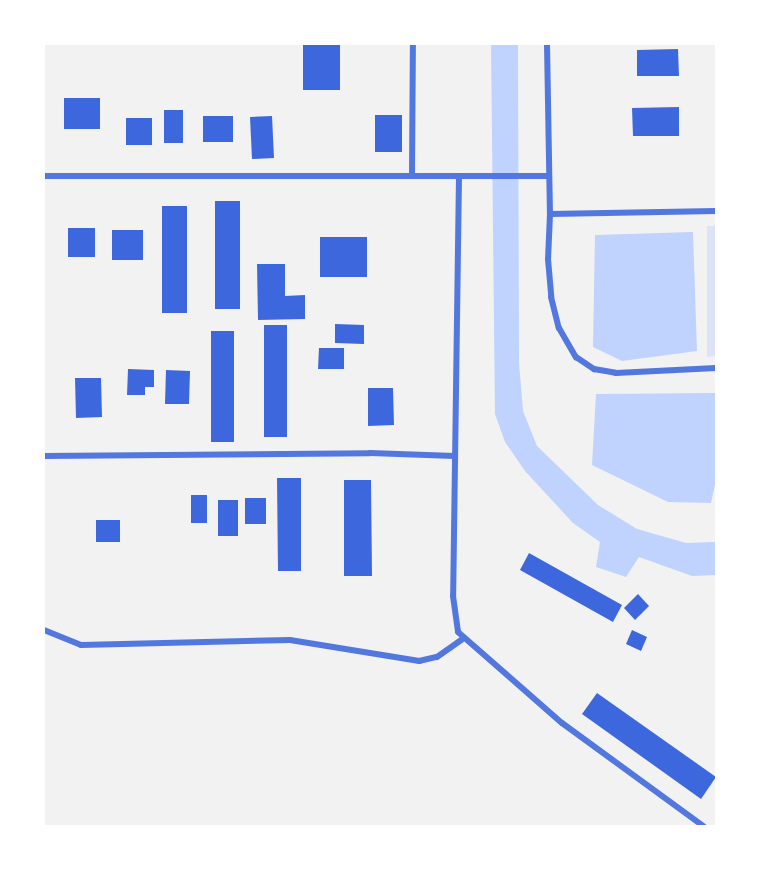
<!DOCTYPE html>
<style>
body{margin:0}
#map{position:relative;width:760px;height:870px;overflow:hidden;background:#f2f2f2;font-family:"Fira Sans Condensed",sans-serif}
div>[style]{position:absolute}
.green>*{inset:0;background:#dbe4f7}
.water>*{inset:0;background:#bfd3fe}
.building>*{inset:0;background:#3d67dc}
.minor>*{height:6px;margin:-3px;padding:0 3px;transform-origin:3px;border-radius:3px;background:#5277de}
span{translate:-50% -50%;white-space:nowrap;text-align:center;line-height:1.15;-webkit-text-stroke:6px #fff;paint-order:stroke}
.frame{position:absolute;inset:0;border:45px solid #fff;pointer-events:none}
</style>
<div id="map">
<div class="green">
<i style="clip-path:polygon(707px 226px,716px 226px,716px 356px,707px 357px)"></i>
</div>
<div class="water">
<i style="clip-path:polygon(491px 44px,518px 44px,519px 363px,523px 411px,537px 446px,598px 505px,637px 529px,686px 543px,716px 542px,716px 575px,692px 576px,639px 557px,626px 577px,596px 567px,600px 542px,573px 523px,525px 471px,505px 442px,495px 414px)"></i>
<i style="clip-path:polygon(693px 232px,697px 351px,622px 361px,593px 347px,595px 235px)"></i>
<i style="clip-path:polygon(716px 393px,716px 480px,711px 503px,668px 502px,592px 465px,596px 394px)"></i>
</div>
<div class="building">
<i style="clip-path:polygon(303px 45px,340px 45px,340px 90px,303px 90px)"></i>
<i style="clip-path:polygon(678px 49px,679px 76px,637px 76px,637px 50px)"></i>
<i style="clip-path:polygon(64px 98px,100px 98px,100px 129px,64px 129px)"></i>
<i style="clip-path:polygon(679px 107px,679px 136px,633px 136px,632px 108px)"></i>
<i style="clip-path:polygon(164px 110px,183px 110px,183px 143px,164px 143px)"></i>
<i style="clip-path:polygon(375px 115px,402px 115px,402px 152px,375px 152px)"></i>
<i style="clip-path:polygon(203px 116px,233px 116px,233px 142px,203px 142px)"></i>
<i style="clip-path:polygon(272px 116px,274px 158px,252px 159px,250px 117px)"></i>
<i style="clip-path:polygon(126px 118px,152px 118px,152px 145px,126px 145px)"></i>
<i style="clip-path:polygon(215px 201px,240px 201px,240px 309px,215px 309px)"></i>
<i style="clip-path:polygon(162px 206px,187px 206px,187px 313px,162px 313px)"></i>
<i style="clip-path:polygon(68px 228px,95px 228px,95px 257px,68px 257px)"></i>
<i style="clip-path:polygon(112px 230px,143px 230px,143px 260px,112px 260px)"></i>
<i style="clip-path:polygon(320px 237px,367px 237px,367px 277px,320px 277px)"></i>
<i style="clip-path:polygon(257px 264px,285px 264px,285px 296px,305px 295px,305px 319px,258px 320px)"></i>
<i style="clip-path:polygon(335px 324px,364px 325px,364px 344px,335px 343px)"></i>
<i style="clip-path:polygon(264px 325px,287px 325px,287px 437px,264px 437px)"></i>
<i style="clip-path:polygon(211px 331px,234px 331px,234px 442px,211px 442px)"></i>
<i style="clip-path:polygon(319px 348px,344px 348px,344px 369px,318px 369px)"></i>
<i style="clip-path:polygon(128px 369px,154px 370px,154px 387px,145px 387px,145px 395px,127px 395px)"></i>
<i style="clip-path:polygon(166px 370px,190px 371px,189px 404px,165px 404px)"></i>
<i style="clip-path:polygon(75px 378px,101px 378px,102px 417px,76px 418px)"></i>
<i style="clip-path:polygon(368px 388px,393px 388px,394px 425px,368px 426px)"></i>
<i style="clip-path:polygon(277px 478px,301px 478px,301px 571px,278px 571px)"></i>
<i style="clip-path:polygon(344px 480px,371px 480px,372px 576px,344px 576px)"></i>
<i style="clip-path:polygon(191px 495px,207px 495px,207px 523px,191px 523px)"></i>
<i style="clip-path:polygon(245px 498px,266px 498px,266px 524px,245px 524px)"></i>
<i style="clip-path:polygon(218px 500px,238px 500px,238px 536px,218px 536px)"></i>
<i style="clip-path:polygon(96px 520px,120px 520px,120px 542px,96px 542px)"></i>
<i style="clip-path:polygon(529px 553px,622px 605px,613px 622px,520px 570px)"></i>
<i style="clip-path:polygon(638px 594px,649px 606px,635px 620px,624px 608px)"></i>
<i style="clip-path:polygon(632px 630px,647px 637px,641px 651px,626px 644px)"></i>
<i style="clip-path:polygon(597px 693px,716px 777px,701px 799px,582px 714px)"></i>
</div>
<div class="minor">
<i style="left:547px;top:44px;width:170px;rotate:89deg"></i>
<i style="left:550px;top:214px;width:45px;rotate:92.5deg"></i>
<i style="left:548px;top:259px;width:38px;rotate:85deg"></i>
<i style="left:551px;top:297px;width:32px;rotate:76deg"></i>
<i style="left:559px;top:328px;width:34px;rotate:60deg"></i>
<i style="left:576px;top:357px;width:22px;rotate:34deg"></i>
<i style="left:594px;top:369px;width:22px;rotate:10deg"></i>
<i style="left:616px;top:373px;width:100px;rotate:-2.9deg"></i>
<i style="left:412px;top:174px;width:130px;rotate:-89.6deg"></i>
<i style="left:44px;top:176px;width:505px"></i>
<i style="left:459px;top:176px;width:420px;rotate:90.8deg"></i>
<i style="left:453px;top:596px;width:36px;rotate:82deg"></i>
<i style="left:458px;top:632px;width:138px;rotate:41.2deg"></i>
<i style="left:562px;top:723px;width:175px;rotate:36.1deg"></i>
<i style="left:550px;top:214px;width:166px;rotate:-1deg"></i>
<i style="left:44px;top:456px;width:326px;rotate:-0.5deg"></i>
<i style="left:370px;top:453px;width:85px;rotate:2deg"></i>
<i style="left:44px;top:630px;width:40px;rotate:22deg"></i>
<i style="left:81px;top:645px;width:209px;rotate:-1.4deg"></i>
<i style="left:290px;top:640px;width:131px;rotate:9.2deg"></i>
<i style="left:419px;top:661px;width:18px;rotate:-13deg"></i>
<i style="left:437px;top:657px;width:33px;rotate:-35deg"></i>
</div>
<div class="frame"></div>
</div>
